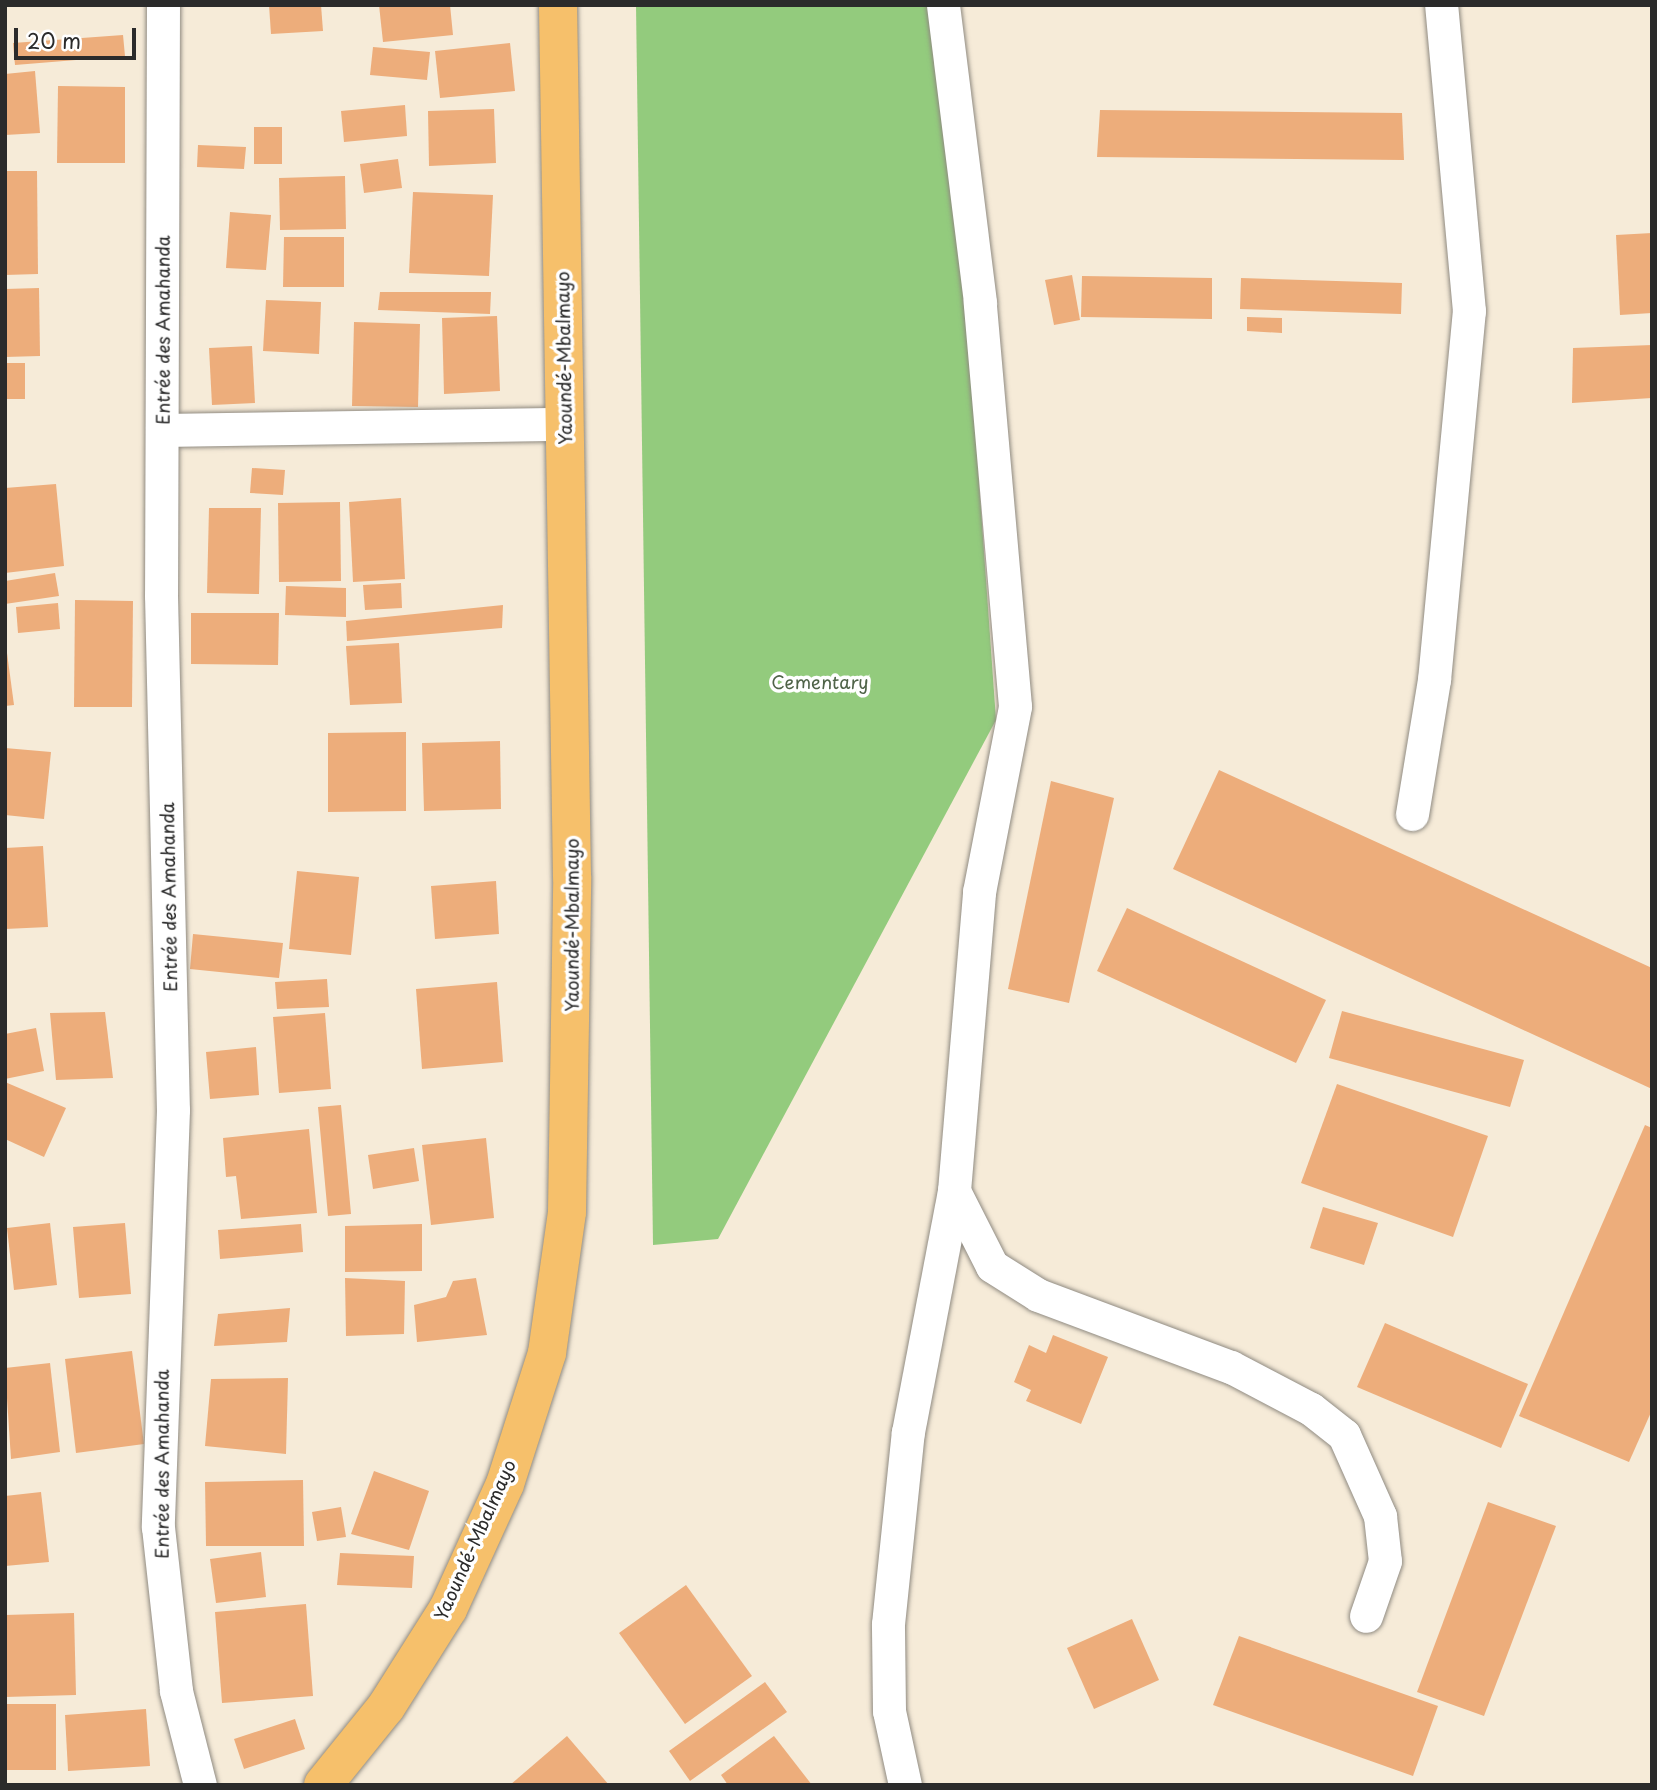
<!DOCTYPE html>
<meta charset="utf-8">
<style>
body{margin:0}
#map{position:relative;width:1657px;height:1790px;overflow:hidden;background:#f6ebd8;font-family:"Playpen Sans",sans-serif}
div>[style]{position:absolute}
.green>*{inset:0;background:#93cb7d}
.building>*{inset:0;background:#edad7b}
.roads{filter:drop-shadow(0 0 2px #908b82) drop-shadow(0 0 2px #908b82)}
.street>*{height:33px;margin:-16.5px;padding:0 16.5px;transform-origin:16.5px;border-radius:16.5px;background:#fff}
.highway>*{height:38px;margin:-19px;padding:0 19px;transform-origin:19px;border-radius:19px;background:#f6c06b}
span{translate:-50% -50%;white-space:nowrap;text-align:center;line-height:1.15;-webkit-text-stroke:7px #fff;paint-order:stroke}
.street-label{font-size:18px;color:#2b2b2b}
.park-label{font-size:18px;color:#4f6348}
.frame{position:absolute;inset:0;border:7px solid #2b2b2b;pointer-events:none}
.scale{position:absolute;left:14px;top:28px;width:122px;height:32px;box-sizing:border-box;border:4px solid #2b2b2b;border-top:0;padding-left:9px;font-size:21px;line-height:24px;white-space:nowrap;color:#2b2b2b;-webkit-text-stroke:5px #fff;paint-order:stroke}
</style>
<div id="map">
<div class="green">
<i style="clip-path:polygon(636px 5px,945px 5px,996px 720px,718px 1239px,653px 1245px)"></i>
</div>
<div class="building">
<i style="clip-path:polygon(269px 5px,321px 5px,323px 31px,271px 34px)"></i>
<i style="clip-path:polygon(379px 5px,450px 5px,453px 35px,383px 42px)"></i>
<i style="clip-path:polygon(123px 35px,125px 56px,15px 65px,13px 43px)"></i>
<i style="clip-path:polygon(510px 43px,515px 91px,440px 98px,435px 51px)"></i>
<i style="clip-path:polygon(373px 47px,430px 52px,427px 80px,370px 75px)"></i>
<i style="clip-path:polygon(35px 71px,40px 133px,5px 135px,5px 74px)"></i>
<i style="clip-path:polygon(58px 86px,125px 87px,125px 163px,57px 163px)"></i>
<i style="clip-path:polygon(405px 105px,407px 136px,344px 142px,341px 111px)"></i>
<i style="clip-path:polygon(494px 109px,496px 163px,429px 166px,428px 111px)"></i>
<i style="clip-path:polygon(1100px 110px,1402px 113px,1404px 160px,1097px 157px)"></i>
<i style="clip-path:polygon(254px 127px,282px 127px,282px 164px,254px 164px)"></i>
<i style="clip-path:polygon(198px 145px,246px 147px,244px 169px,197px 167px)"></i>
<i style="clip-path:polygon(398px 159px,402px 188px,364px 193px,360px 164px)"></i>
<i style="clip-path:polygon(5px 171px,37px 171px,38px 274px,5px 275px)"></i>
<i style="clip-path:polygon(345px 176px,346px 229px,280px 230px,279px 178px)"></i>
<i style="clip-path:polygon(413px 192px,493px 195px,489px 276px,409px 273px)"></i>
<i style="clip-path:polygon(230px 212px,271px 215px,266px 270px,226px 268px)"></i>
<i style="clip-path:polygon(1652px 233px,1652px 313px,1620px 315px,1616px 235px)"></i>
<i style="clip-path:polygon(284px 237px,344px 237px,344px 287px,283px 287px)"></i>
<i style="clip-path:polygon(1072px 275px,1080px 320px,1054px 325px,1045px 280px)"></i>
<i style="clip-path:polygon(1082px 276px,1212px 278px,1212px 319px,1081px 317px)"></i>
<i style="clip-path:polygon(1241px 278px,1402px 283px,1401px 314px,1240px 309px)"></i>
<i style="clip-path:polygon(39px 288px,40px 356px,5px 357px,5px 289px)"></i>
<i style="clip-path:polygon(380px 292px,491px 292px,490px 314px,378px 310px)"></i>
<i style="clip-path:polygon(266px 300px,321px 302px,319px 354px,263px 351px)"></i>
<i style="clip-path:polygon(497px 316px,500px 391px,444px 394px,442px 318px)"></i>
<i style="clip-path:polygon(1247px 317px,1282px 318px,1282px 333px,1247px 331px)"></i>
<i style="clip-path:polygon(354px 322px,420px 324px,418px 407px,352px 406px)"></i>
<i style="clip-path:polygon(1652px 345px,1652px 398px,1572px 403px,1573px 348px)"></i>
<i style="clip-path:polygon(252px 346px,255px 403px,212px 405px,209px 348px)"></i>
<i style="clip-path:polygon(5px 363px,25px 363px,25px 399px,5px 399px)"></i>
<i style="clip-path:polygon(252px 468px,285px 470px,283px 495px,250px 493px)"></i>
<i style="clip-path:polygon(56px 484px,64px 566px,5px 573px,5px 488px)"></i>
<i style="clip-path:polygon(401px 498px,405px 579px,353px 582px,349px 502px)"></i>
<i style="clip-path:polygon(340px 502px,341px 581px,279px 582px,278px 503px)"></i>
<i style="clip-path:polygon(209px 508px,261px 508px,259px 594px,207px 593px)"></i>
<i style="clip-path:polygon(55px 573px,59px 596px,5px 604px,5px 581px)"></i>
<i style="clip-path:polygon(401px 583px,402px 608px,365px 610px,363px 585px)"></i>
<i style="clip-path:polygon(286px 586px,346px 588px,346px 617px,285px 615px)"></i>
<i style="clip-path:polygon(75px 600px,133px 601px,132px 707px,74px 707px)"></i>
<i style="clip-path:polygon(58px 603px,60px 629px,18px 633px,16px 607px)"></i>
<i style="clip-path:polygon(503px 605px,502px 628px,347px 641px,346px 621px)"></i>
<i style="clip-path:polygon(191px 613px,279px 613px,278px 665px,191px 664px)"></i>
<i style="clip-path:polygon(5px 638px,14px 705px,5px 706px)"></i>
<i style="clip-path:polygon(399px 643px,402px 703px,350px 705px,346px 646px)"></i>
<i style="clip-path:polygon(406px 732px,406px 811px,328px 812px,328px 733px)"></i>
<i style="clip-path:polygon(500px 741px,501px 809px,424px 811px,422px 743px)"></i>
<i style="clip-path:polygon(5px 748px,51px 752px,44px 819px,5px 815px)"></i>
<i style="clip-path:polygon(1219px 770px,1652px 968px,1652px 1089px,1173px 869px)"></i>
<i style="clip-path:polygon(1051px 781px,1114px 798px,1069px 1003px,1008px 989px)"></i>
<i style="clip-path:polygon(43px 846px,48px 927px,5px 929px,5px 848px)"></i>
<i style="clip-path:polygon(297px 871px,359px 877px,351px 955px,289px 949px)"></i>
<i style="clip-path:polygon(496px 881px,499px 934px,435px 939px,431px 886px)"></i>
<i style="clip-path:polygon(1127px 908px,1326px 1000px,1296px 1063px,1097px 971px)"></i>
<i style="clip-path:polygon(193px 934px,283px 943px,279px 978px,190px 969px)"></i>
<i style="clip-path:polygon(327px 979px,329px 1007px,277px 1009px,275px 982px)"></i>
<i style="clip-path:polygon(497px 982px,503px 1062px,422px 1069px,416px 989px)"></i>
<i style="clip-path:polygon(1342px 1011px,1524px 1060px,1510px 1107px,1329px 1058px)"></i>
<i style="clip-path:polygon(105px 1012px,113px 1078px,56px 1080px,50px 1013px)"></i>
<i style="clip-path:polygon(325px 1013px,331px 1089px,279px 1093px,273px 1017px)"></i>
<i style="clip-path:polygon(36px 1028px,44px 1071px,5px 1079px,5px 1034px)"></i>
<i style="clip-path:polygon(256px 1047px,259px 1095px,210px 1099px,206px 1052px)"></i>
<i style="clip-path:polygon(5px 1082px,66px 1108px,44px 1157px,5px 1139px)"></i>
<i style="clip-path:polygon(1337px 1084px,1488px 1136px,1453px 1237px,1301px 1183px)"></i>
<i style="clip-path:polygon(341px 1105px,351px 1214px,328px 1216px,318px 1107px)"></i>
<i style="clip-path:polygon(1645px 1125px,1652px 1128px,1652px 1410px,1629px 1462px,1519px 1416px)"></i>
<i style="clip-path:polygon(309px 1129px,317px 1213px,241px 1219px,236px 1176px,226px 1177px,223px 1138px)"></i>
<i style="clip-path:polygon(486px 1138px,494px 1218px,431px 1225px,422px 1145px)"></i>
<i style="clip-path:polygon(414px 1148px,419px 1181px,373px 1189px,368px 1155px)"></i>
<i style="clip-path:polygon(1323px 1207px,1378px 1223px,1364px 1265px,1310px 1248px)"></i>
<i style="clip-path:polygon(50px 1223px,57px 1285px,14px 1290px,7px 1228px)"></i>
<i style="clip-path:polygon(125px 1223px,131px 1294px,79px 1298px,73px 1227px)"></i>
<i style="clip-path:polygon(301px 1224px,303px 1252px,220px 1259px,218px 1230px)"></i>
<i style="clip-path:polygon(422px 1224px,422px 1271px,345px 1272px,345px 1226px)"></i>
<i style="clip-path:polygon(345px 1278px,405px 1281px,404px 1334px,346px 1336px)"></i>
<i style="clip-path:polygon(476px 1278px,487px 1335px,417px 1342px,414px 1305px,446px 1297px,453px 1281px)"></i>
<i style="clip-path:polygon(290px 1308px,287px 1342px,214px 1346px,218px 1314px)"></i>
<i style="clip-path:polygon(1385px 1323px,1528px 1384px,1501px 1448px,1357px 1387px)"></i>
<i style="clip-path:polygon(1053px 1335px,1108px 1357px,1081px 1424px,1026px 1401px,1031px 1390px,1014px 1382px,1029px 1345px,1046px 1353px)"></i>
<i style="clip-path:polygon(132px 1351px,144px 1444px,76px 1453px,65px 1359px)"></i>
<i style="clip-path:polygon(50px 1363px,60px 1452px,11px 1459px,5px 1368px)"></i>
<i style="clip-path:polygon(288px 1378px,286px 1454px,205px 1446px,211px 1379px)"></i>
<i style="clip-path:polygon(374px 1471px,429px 1491px,409px 1550px,351px 1534px)"></i>
<i style="clip-path:polygon(303px 1480px,304px 1546px,206px 1546px,205px 1482px)"></i>
<i style="clip-path:polygon(41px 1492px,49px 1562px,5px 1566px,5px 1496px)"></i>
<i style="clip-path:polygon(1488px 1502px,1556px 1526px,1484px 1716px,1417px 1692px)"></i>
<i style="clip-path:polygon(341px 1507px,346px 1537px,317px 1541px,312px 1512px)"></i>
<i style="clip-path:polygon(261px 1552px,266px 1597px,216px 1603px,210px 1559px)"></i>
<i style="clip-path:polygon(340px 1553px,414px 1556px,412px 1588px,337px 1585px)"></i>
<i style="clip-path:polygon(686px 1585px,752px 1676px,685px 1724px,619px 1633px)"></i>
<i style="clip-path:polygon(306px 1604px,313px 1696px,222px 1703px,215px 1612px)"></i>
<i style="clip-path:polygon(74px 1613px,76px 1695px,5px 1697px,5px 1615px)"></i>
<i style="clip-path:polygon(1132px 1619px,1159px 1680px,1094px 1709px,1067px 1648px)"></i>
<i style="clip-path:polygon(1239px 1636px,1438px 1706px,1413px 1776px,1213px 1705px)"></i>
<i style="clip-path:polygon(765px 1682px,787px 1712px,690px 1781px,669px 1751px)"></i>
<i style="clip-path:polygon(5px 1704px,56px 1704px,56px 1770px,5px 1770px)"></i>
<i style="clip-path:polygon(146px 1709px,150px 1766px,68px 1771px,65px 1715px)"></i>
<i style="clip-path:polygon(295px 1719px,305px 1749px,244px 1769px,234px 1739px)"></i>
<i style="clip-path:polygon(567px 1736px,609px 1785px,510px 1785px)"></i>
<i style="clip-path:polygon(774px 1736px,812px 1785px,728px 1785px,721px 1775px)"></i>
</div>
<div class="roads">
<div class="street">
<i style="left:163px;top:5px;width:590px;rotate:90.19deg"></i>
<i style="left:161px;top:595px;width:515px;rotate:88.67deg"></i>
<i style="left:173px;top:1110px;width:417px;rotate:92.1deg"></i>
<i style="left:158px;top:1527px;width:165px;rotate:83.7deg"></i>
<i style="left:176px;top:1691px;width:97px;rotate:75.7deg"></i>
<i style="left:162px;top:430px;width:404px;rotate:-0.9deg"></i>
<i style="left:1412px;top:814px;width:136px;rotate:-80.7deg"></i>
<i style="left:1434px;top:680px;width:371px;rotate:-84.6deg"></i>
<i style="left:1469px;top:311px;width:307px;rotate:-95.2deg"></i>
<i style="left:954px;top:1191px;width:84px;rotate:63.1deg"></i>
<i style="left:992px;top:1266px;width:54px;rotate:32.2deg"></i>
<i style="left:1038px;top:1295px;width:206px;rotate:20.5deg"></i>
<i style="left:1231px;top:1367px;width:90px;rotate:27.7deg"></i>
<i style="left:1311px;top:1409px;width:42px;rotate:38.2deg"></i>
<i style="left:1344px;top:1435px;width:89px;rotate:66deg"></i>
<i style="left:1380px;top:1516px;width:45px;rotate:83.7deg"></i>
<i style="left:1385px;top:1561px;width:58px;rotate:109.1deg"></i>
<i style="left:905px;top:1785px;width:76px;rotate:-102.2deg"></i>
<i style="left:889px;top:1711px;width:87px;rotate:-90.7deg"></i>
<i style="left:888px;top:1624px;width:193px;rotate:-84.1deg"></i>
<i style="left:908px;top:1432px;width:245px;rotate:-79.2deg"></i>
<i style="left:954px;top:1191px;width:300px;rotate:-85.2deg"></i>
<i style="left:979px;top:892px;width:189px;rotate:-79deg"></i>
<i style="left:1015px;top:706px;width:406px;rotate:-95deg"></i>
<i style="left:980px;top:302px;width:299px;rotate:-97.1deg"></i>
</div>
<div class="highway">
<i style="left:323px;top:1785px;width:100px;rotate:-51.1deg"></i>
<i style="left:386px;top:1707px;width:116px;rotate:-57.7deg"></i>
<i style="left:448px;top:1609px;width:137px;rotate:-65.5deg"></i>
<i style="left:505px;top:1484px;width:138px;rotate:-72.2deg"></i>
<i style="left:547px;top:1353px;width:142px;rotate:-81.9deg"></i>
<i style="left:567px;top:1212px;width:335px;rotate:-89.1deg"></i>
<i style="left:572px;top:877px;width:872px;rotate:-90.92deg"></i>
</div>
</div>
<div class="street-label">
<span style="left:163px;top:330px;rotate:-90deg">Entrée des Amahanda</span>
<span style="left:564px;top:358px;rotate:-91deg">Yaoundé-Mbalmayo</span>
<span style="left:169px;top:897px;rotate:-91deg">Entrée des Amahanda</span>
<span style="left:572px;top:925px;rotate:-90deg">Yaoundé-Mbalmayo</span>
<span style="left:162px;top:1464px;rotate:-90deg">Entrée des Amahanda</span>
<span style="left:475px;top:1540px;rotate:-66deg">Yaoundé-Mbalmayo</span>
</div>
<div class="park-label">
<span style="left:820px;top:682px">Cementary</span>
</div>
<div class="frame"></div>
<div class="scale">20 m</div>
</div>
